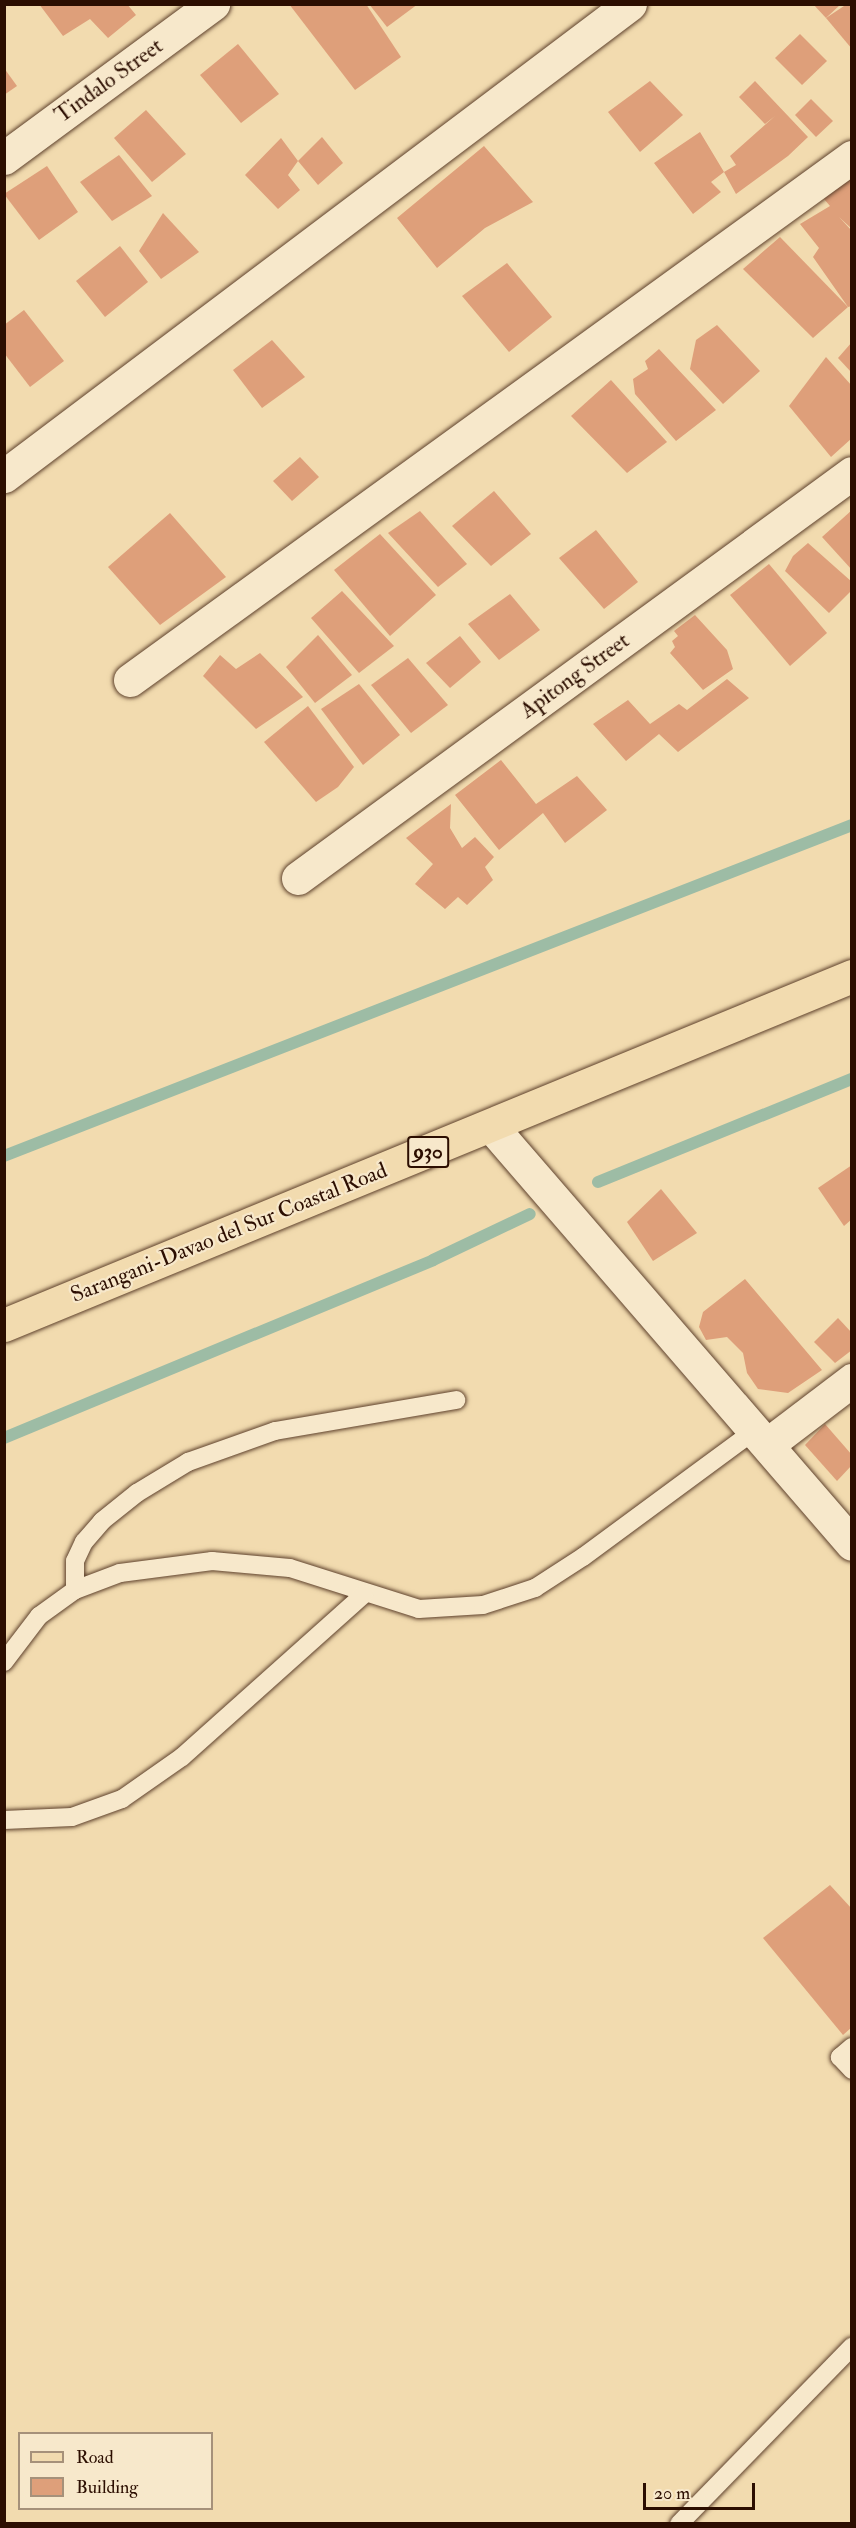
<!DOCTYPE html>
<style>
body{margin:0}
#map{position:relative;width:856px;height:2528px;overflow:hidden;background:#f2dbaf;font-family:"IM FELL Double Pica",serif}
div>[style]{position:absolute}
.stream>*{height:12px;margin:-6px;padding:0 6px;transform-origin:6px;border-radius:6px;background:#9dbca5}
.building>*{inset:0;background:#de9f7a}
.roads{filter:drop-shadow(0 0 2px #5e412c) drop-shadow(0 0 2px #5e412c)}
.lane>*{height:18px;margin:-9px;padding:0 9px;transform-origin:9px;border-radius:9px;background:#f7e8cb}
.street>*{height:33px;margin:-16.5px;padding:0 16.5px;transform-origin:16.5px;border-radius:16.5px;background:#f7e8cb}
.primary>*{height:33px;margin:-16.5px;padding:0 16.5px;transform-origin:16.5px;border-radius:16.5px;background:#f2dbaf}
span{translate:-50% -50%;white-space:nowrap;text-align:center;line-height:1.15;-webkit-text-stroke:4.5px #f7e8cb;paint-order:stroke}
.shield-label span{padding:2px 4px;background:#f7e8cb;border:2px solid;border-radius:4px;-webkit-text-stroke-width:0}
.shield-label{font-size:21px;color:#2c0e01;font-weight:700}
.street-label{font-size:22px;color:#2c0e01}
.frame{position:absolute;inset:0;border:6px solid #2c0e01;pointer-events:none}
.legend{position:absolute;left:18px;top:2432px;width:195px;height:78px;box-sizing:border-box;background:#f7e8cb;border:2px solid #a6917a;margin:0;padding:8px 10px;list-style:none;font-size:18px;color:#2c0e01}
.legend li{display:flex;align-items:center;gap:12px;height:30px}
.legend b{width:30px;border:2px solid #a6917a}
.scale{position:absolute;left:643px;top:2483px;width:112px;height:27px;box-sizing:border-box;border:3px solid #2c0e01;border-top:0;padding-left:8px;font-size:18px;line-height:21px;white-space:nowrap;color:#2c0e01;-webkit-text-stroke:4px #f7e8cb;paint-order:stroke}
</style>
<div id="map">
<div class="stream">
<i style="left:4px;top:1156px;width:910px;rotate:-21.32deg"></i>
<i style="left:598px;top:1182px;width:274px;rotate:-22.1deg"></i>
<i style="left:4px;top:1438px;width:464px;rotate:-22.5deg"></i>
<i style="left:433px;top:1260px;width:107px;rotate:-25.4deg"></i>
</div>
<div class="building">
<i style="clip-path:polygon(39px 4px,127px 4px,136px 15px,108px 38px,90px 19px,63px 36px)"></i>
<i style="clip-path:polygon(289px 4px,366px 4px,401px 57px,355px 90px)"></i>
<i style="clip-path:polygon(369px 4px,418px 4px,387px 27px)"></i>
<i style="clip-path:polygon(813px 4px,841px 4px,826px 18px)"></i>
<i style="clip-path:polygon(847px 4px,852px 4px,852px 49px,826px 18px)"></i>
<i style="clip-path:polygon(800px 34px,827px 61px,802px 85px,775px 58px)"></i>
<i style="clip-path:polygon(238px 44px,279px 94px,241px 123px,200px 75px)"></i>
<i style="clip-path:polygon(4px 68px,17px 86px,4px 95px)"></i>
<i style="clip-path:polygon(650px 81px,683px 115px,640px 152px,608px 112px)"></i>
<i style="clip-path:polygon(755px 81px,808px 137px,788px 156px,736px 194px,724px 172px,736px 165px,730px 156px,775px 116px,765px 124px,739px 97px)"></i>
<i style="clip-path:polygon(811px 99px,833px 121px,816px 137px,795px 115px)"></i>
<i style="clip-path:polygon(146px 110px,186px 154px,152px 182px,114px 138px)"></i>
<i style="clip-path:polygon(700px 132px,724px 172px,711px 182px,721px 192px,693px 214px,654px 163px)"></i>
<i style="clip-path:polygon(322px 137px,343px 163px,318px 185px,298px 161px)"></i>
<i style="clip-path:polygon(281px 138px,298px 161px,288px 175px,300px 190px,278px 209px,245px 175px)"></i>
<i style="clip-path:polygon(484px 146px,533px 202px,485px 228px,437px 268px,397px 218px)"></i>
<i style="clip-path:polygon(119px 155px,152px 196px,112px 221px,80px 182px)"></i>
<i style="clip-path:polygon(47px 166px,78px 212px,39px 240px,4px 194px)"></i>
<i style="clip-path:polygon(852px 170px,852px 229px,839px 217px,852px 231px,852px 306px,848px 307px,813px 257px,819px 248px,800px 224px,830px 206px,824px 199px)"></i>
<i style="clip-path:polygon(163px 213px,199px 252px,161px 279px,139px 251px)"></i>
<i style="clip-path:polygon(780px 237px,848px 307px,813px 338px,743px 269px)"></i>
<i style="clip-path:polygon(120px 246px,148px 282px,105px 317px,76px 281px)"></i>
<i style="clip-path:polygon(507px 263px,552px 317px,509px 352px,462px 296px)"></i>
<i style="clip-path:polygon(24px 310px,64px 361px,30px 387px,4px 353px,4px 325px)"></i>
<i style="clip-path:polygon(717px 325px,760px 371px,723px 404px,690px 369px,696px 340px)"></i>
<i style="clip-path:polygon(272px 340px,305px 377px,262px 408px,233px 370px)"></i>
<i style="clip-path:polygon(852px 342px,852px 373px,838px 358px)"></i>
<i style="clip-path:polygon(659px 349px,716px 410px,676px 441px,635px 394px,633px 379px,648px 369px,645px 361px)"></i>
<i style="clip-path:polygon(826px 357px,852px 386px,852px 438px,831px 457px,789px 406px)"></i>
<i style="clip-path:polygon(611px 380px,667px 442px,627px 473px,571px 416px)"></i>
<i style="clip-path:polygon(300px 457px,319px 477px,292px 501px,273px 481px)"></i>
<i style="clip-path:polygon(494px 491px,531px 534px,491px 566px,452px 526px)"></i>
<i style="clip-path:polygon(852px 510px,852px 570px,822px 537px)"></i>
<i style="clip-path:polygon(420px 511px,467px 564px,438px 587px,388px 533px)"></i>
<i style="clip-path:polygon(170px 513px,226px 577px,160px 625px,108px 567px)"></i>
<i style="clip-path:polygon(596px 530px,638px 582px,604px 609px,559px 558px)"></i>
<i style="clip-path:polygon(380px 534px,436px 595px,390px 636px,334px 570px)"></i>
<i style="clip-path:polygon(808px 543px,852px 582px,852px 590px,829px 613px,785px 571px,793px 556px)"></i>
<i style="clip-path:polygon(769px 564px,827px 633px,790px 666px,730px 595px)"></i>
<i style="clip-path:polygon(342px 591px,394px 646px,359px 673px,311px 618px)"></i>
<i style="clip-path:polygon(510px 594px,540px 630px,499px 660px,468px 624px)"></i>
<i style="clip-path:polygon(695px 615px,727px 650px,733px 669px,703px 690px,670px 653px,675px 647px,672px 641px,678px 636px,674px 631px)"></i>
<i style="clip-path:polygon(318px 635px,352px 675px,315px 703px,286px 667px)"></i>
<i style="clip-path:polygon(460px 636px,481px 662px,450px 688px,426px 663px)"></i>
<i style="clip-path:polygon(260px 653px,303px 697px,256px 729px,203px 676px,220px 655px,236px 669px)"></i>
<i style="clip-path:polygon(408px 658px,448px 705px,411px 733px,371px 685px)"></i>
<i style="clip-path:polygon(727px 679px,749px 698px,678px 752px,659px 734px,626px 761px,593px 724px,628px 700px,650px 724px,679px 704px,687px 710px)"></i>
<i style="clip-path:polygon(359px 684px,400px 735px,363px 765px,321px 709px)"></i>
<i style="clip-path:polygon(308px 706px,354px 767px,338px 787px,316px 802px,264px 742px)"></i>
<i style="clip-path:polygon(501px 760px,536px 804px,577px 776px,607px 810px,565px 843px,543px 813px,499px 850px,455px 795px)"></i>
<i style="clip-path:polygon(451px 804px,450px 828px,462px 848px,475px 837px,494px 857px,485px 867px,493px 880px,467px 905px,458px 897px,445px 909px,415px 884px,433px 864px,406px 838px)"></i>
<i style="clip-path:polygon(852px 1165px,852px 1219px,844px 1226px,818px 1188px)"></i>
<i style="clip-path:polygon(661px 1189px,697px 1233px,653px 1261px,627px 1222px)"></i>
<i style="clip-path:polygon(745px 1279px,822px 1370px,788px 1393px,758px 1389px,747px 1373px,743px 1353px,727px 1337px,706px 1340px,699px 1327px,703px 1312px)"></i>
<i style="clip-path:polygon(838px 1318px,852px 1333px,852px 1350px,835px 1363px,814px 1342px)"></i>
<i style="clip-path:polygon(825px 1424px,852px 1455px,852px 1465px,837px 1481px,805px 1445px)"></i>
<i style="clip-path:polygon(830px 1885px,852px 1909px,852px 2027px,843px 2035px,763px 1938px)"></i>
</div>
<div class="roads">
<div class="lane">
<i style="left:75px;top:1590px;width:29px;rotate:-90deg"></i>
<i style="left:75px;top:1561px;width:21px;rotate:-65deg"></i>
<i style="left:84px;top:1542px;width:28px;rotate:-49deg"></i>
<i style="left:102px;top:1521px;width:45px;rotate:-38.7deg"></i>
<i style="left:137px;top:1493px;width:60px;rotate:-31.3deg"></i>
<i style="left:188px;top:1462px;width:92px;rotate:-19.6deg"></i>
<i style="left:275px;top:1431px;width:184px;rotate:-9.7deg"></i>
<i style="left:4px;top:1662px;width:58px;rotate:-52.7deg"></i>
<i style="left:39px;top:1616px;width:44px;rotate:-35.8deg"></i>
<i style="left:75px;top:1590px;width:48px;rotate:-20.7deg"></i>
<i style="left:120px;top:1573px;width:93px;rotate:-7.4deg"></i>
<i style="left:212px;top:1561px;width:78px;rotate:5.1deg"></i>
<i style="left:290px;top:1568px;width:135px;rotate:17.6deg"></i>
<i style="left:419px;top:1609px;width:64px;rotate:-3.6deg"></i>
<i style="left:483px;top:1605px;width:55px;rotate:-18.1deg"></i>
<i style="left:535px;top:1588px;width:57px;rotate:-32.9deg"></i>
<i style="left:583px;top:1557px;width:214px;rotate:-36.4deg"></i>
<i style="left:4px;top:1820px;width:68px;rotate:-2.5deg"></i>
<i style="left:72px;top:1817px;width:53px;rotate:-19.8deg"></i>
<i style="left:122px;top:1799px;width:73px;rotate:-35deg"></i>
<i style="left:182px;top:1757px;width:244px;rotate:-41.8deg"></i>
<i style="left:852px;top:2047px;width:16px;rotate:140deg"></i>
<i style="left:840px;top:2057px;width:18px;rotate:47deg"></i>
<i style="left:679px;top:2524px;width:248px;rotate:-45.7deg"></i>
</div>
<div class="street">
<i style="left:4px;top:158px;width:260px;rotate:-36.4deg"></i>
<i style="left:4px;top:476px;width:784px;rotate:-37.02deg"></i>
<i style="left:130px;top:680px;width:892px;rotate:-35.92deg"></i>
<i style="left:298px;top:878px;width:686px;rotate:-36.17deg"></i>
<i style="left:491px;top:1126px;width:552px;rotate:49.18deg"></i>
<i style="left:768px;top:1444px;width:106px;rotate:-37.3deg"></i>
</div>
<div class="primary">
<i style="left:4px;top:1325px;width:917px;rotate:-22.37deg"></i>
</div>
</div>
<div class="shield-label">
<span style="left:428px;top:1152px">930</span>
</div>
<div class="street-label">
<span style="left:109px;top:81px;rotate:-36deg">Tindalo Street</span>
<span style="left:575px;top:676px;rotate:-36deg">Apitong Street</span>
<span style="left:229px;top:1233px;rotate:-22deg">Sarangani-Davao del Sur Coastal Road</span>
</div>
<div class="frame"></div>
<ul class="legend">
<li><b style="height:8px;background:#f2dbaf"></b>Road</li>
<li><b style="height:16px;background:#de9f7a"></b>Building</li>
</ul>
<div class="scale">20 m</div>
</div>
